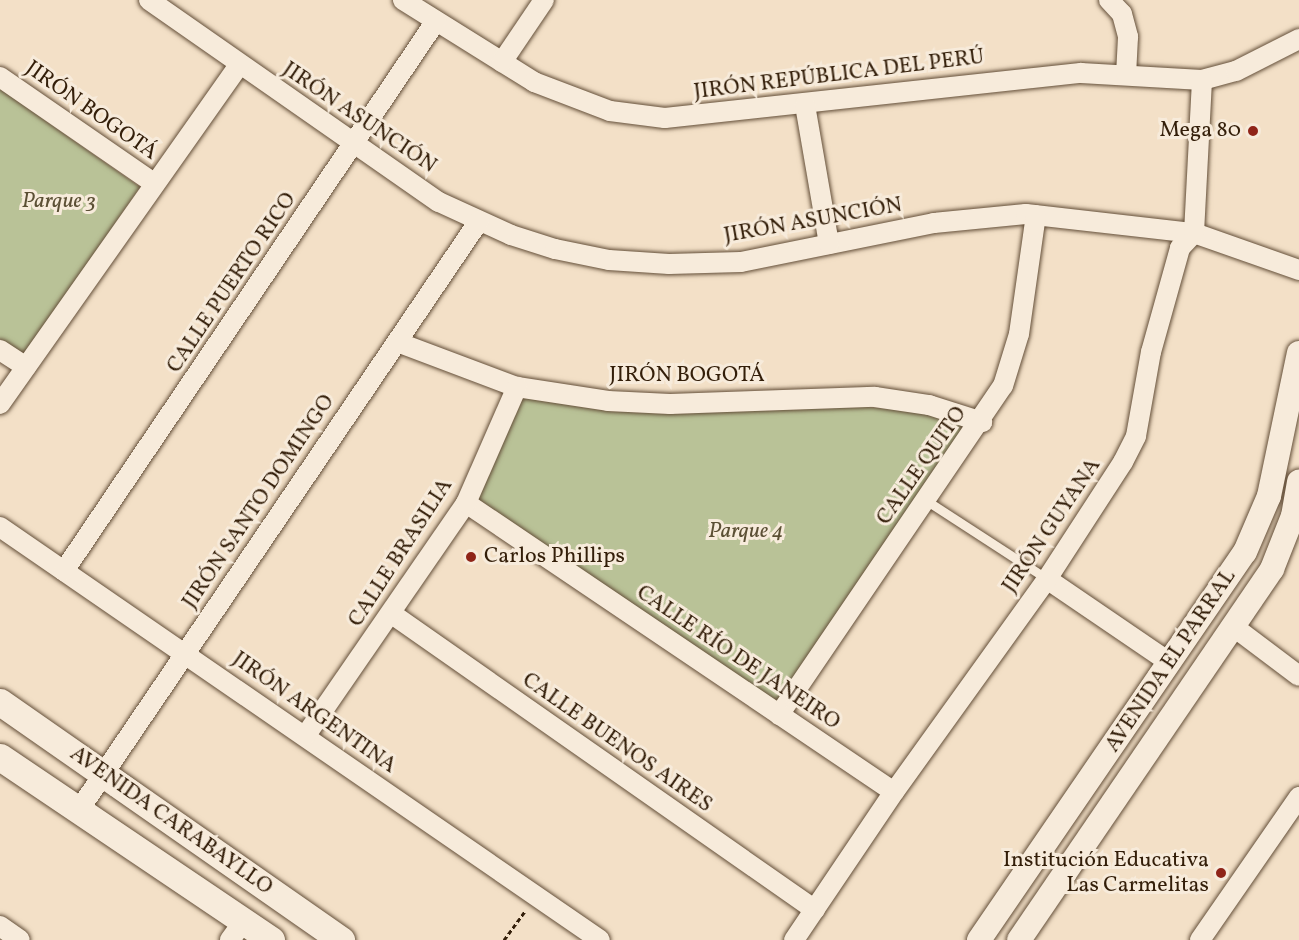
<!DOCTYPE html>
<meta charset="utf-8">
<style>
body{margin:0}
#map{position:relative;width:1299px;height:940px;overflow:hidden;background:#f3e0c7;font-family:Vollkorn,serif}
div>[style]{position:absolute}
.green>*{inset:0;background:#b9c297}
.path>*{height:3px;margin-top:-1.5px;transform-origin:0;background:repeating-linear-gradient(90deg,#331e09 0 4.5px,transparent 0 7.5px)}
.roads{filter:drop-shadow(0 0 2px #634e38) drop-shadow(0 0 2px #634e38)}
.service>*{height:9px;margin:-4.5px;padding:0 4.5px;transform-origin:4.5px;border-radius:4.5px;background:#f7ebdb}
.minor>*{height:20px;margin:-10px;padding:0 10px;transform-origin:10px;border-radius:10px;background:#f7ebdb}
.tertiary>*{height:24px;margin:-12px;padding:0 12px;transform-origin:12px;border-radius:12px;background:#f7ebdb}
.secondary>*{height:27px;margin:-13.5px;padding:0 13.5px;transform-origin:13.5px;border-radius:13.5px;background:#f7ebdb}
.dots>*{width:16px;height:16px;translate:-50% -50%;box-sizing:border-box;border:3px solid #f7ebdb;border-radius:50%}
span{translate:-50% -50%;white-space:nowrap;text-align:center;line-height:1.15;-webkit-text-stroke:6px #f7ebdb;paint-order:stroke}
.street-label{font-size:22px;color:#331e09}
.poi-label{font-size:22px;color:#331e09}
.right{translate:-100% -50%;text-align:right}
.left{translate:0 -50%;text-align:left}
.park-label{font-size:22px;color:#5b4f34;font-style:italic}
</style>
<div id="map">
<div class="green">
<i style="clip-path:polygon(0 89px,140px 187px,24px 355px,0 339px)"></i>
<i style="clip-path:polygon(523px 398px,607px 411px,668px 414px,866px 407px,923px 412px,969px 426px,777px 704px,476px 498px)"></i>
</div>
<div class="path">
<i style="left:504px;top:940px;width:37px;rotate:-54deg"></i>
</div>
<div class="roads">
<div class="service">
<i style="left:927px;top:501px;width:143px;rotate:33deg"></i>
</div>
<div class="minor">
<i style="left:149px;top:0;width:353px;rotate:34.9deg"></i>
<i style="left:439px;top:202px;width:79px;rotate:24.6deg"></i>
<i style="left:511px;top:235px;width:46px;rotate:17.7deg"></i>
<i style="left:555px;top:249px;width:55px;rotate:11.5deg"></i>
<i style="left:609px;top:260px;width:60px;rotate:3.8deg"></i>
<i style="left:669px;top:264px;width:72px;rotate:-1.6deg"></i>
<i style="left:741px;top:262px;width:197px;rotate:-11.4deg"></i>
<i style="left:934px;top:223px;width:92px;rotate:-5.6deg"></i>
<i style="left:1026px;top:214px;width:169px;rotate:6.5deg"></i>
<i style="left:1194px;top:233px;width:111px;rotate:19.4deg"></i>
<i style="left:403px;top:0;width:155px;rotate:32deg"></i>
<i style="left:534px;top:82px;width:81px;rotate:20.9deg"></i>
<i style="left:610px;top:111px;width:55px;rotate:7.3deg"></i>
<i style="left:665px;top:118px;width:418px;rotate:-6.2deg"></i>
<i style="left:1081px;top:73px;width:121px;rotate:3.3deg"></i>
<i style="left:1202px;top:80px;width:35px;rotate:-15deg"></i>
<i style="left:1236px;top:71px;width:71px;rotate:-26.9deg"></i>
<i style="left:1109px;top:0;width:19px;rotate:47deg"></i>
<i style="left:1122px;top:14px;width:24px;rotate:75deg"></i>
<i style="left:1128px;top:37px;width:37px;rotate:93deg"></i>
<i style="left:502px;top:62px;width:75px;rotate:-55.9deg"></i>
<i style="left:0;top:77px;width:188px;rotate:34.6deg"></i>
<i style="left:805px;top:105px;width:141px;rotate:80.2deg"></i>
<i style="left:397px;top:342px;width:128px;rotate:20.6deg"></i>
<i style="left:517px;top:387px;width:92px;rotate:8.7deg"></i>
<i style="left:608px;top:401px;width:62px;rotate:2.8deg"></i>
<i style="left:670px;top:404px;width:205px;rotate:-2deg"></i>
<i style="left:875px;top:397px;width:55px;rotate:8.4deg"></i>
<i style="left:929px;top:405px;width:56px;rotate:17.8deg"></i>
<i style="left:0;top:350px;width:31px;rotate:33deg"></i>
<i style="left:0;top:404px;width:415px;rotate:-54.8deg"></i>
<i style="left:466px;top:503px;width:516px;rotate:34.03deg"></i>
<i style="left:0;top:527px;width:728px;rotate:34.54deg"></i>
<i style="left:64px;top:571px;width:664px;rotate:-55.93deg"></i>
<i style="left:1047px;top:579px;width:149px;rotate:34.3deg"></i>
<i style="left:392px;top:614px;width:516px;rotate:34.98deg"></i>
<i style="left:1234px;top:627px;width:81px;rotate:37deg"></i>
<i style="left:779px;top:715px;width:398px;rotate:-55.8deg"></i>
<i style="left:1003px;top:386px;width:54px;rotate:-72.9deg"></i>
<i style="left:1019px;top:334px;width:120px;rotate:-81.9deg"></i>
<i style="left:306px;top:735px;width:282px;rotate:-55.4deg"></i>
<i style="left:466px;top:503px;width:127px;rotate:-66.3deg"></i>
<i style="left:79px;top:810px;width:712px;rotate:-55.82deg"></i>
<i style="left:0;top:926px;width:24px;rotate:35deg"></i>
<i style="left:230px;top:940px;width:24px;rotate:-54deg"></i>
<i style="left:794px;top:940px;width:179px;rotate:-56deg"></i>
<i style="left:894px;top:792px;width:262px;rotate:-54.3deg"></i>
<i style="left:1047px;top:579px;width:140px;rotate:-57deg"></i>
<i style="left:1123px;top:462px;width:29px;rotate:-63deg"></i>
<i style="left:1136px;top:436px;width:85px;rotate:-79.9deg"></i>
<i style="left:1151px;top:352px;width:108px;rotate:-74.4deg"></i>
<i style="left:1180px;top:248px;width:21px;rotate:-47deg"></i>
<i style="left:1194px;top:233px;width:153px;rotate:-87deg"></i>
<i style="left:1200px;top:940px;width:174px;rotate:-55.3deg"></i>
</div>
<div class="tertiary">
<i style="left:979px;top:940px;width:470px;rotate:-55.6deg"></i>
<i style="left:1245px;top:552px;width:61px;rotate:-66.8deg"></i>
<i style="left:1269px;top:496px;width:146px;rotate:-78.2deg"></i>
<i style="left:1019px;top:940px;width:449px;rotate:-55.7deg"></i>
<i style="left:1272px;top:569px;width:57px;rotate:-68.4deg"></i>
<i style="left:1293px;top:516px;width:35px;rotate:-80deg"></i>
</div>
<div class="secondary">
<i style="left:0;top:702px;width:416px;rotate:34.9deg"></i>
<i style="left:0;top:757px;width:327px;rotate:34deg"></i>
</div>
</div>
<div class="dots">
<i style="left:1253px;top:131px;background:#8f2418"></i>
<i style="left:471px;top:557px;background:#8f2418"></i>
<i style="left:1221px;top:873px;background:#8f2418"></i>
</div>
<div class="street-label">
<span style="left:839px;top:75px;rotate:-7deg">JIRÓN REPÚBLICA DEL PERÚ</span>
<span style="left:91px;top:111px;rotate:35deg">JIRÓN BOGOTÁ</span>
<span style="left:359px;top:118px;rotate:34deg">JIRÓN ASUNCIÓN</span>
<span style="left:813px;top:221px;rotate:-10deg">JIRÓN ASUNCIÓN</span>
<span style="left:232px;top:283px;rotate:-56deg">CALLE PUERTO RICO</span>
<span style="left:687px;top:376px">JIRÓN BOGOTÁ</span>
<span style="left:922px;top:466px;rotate:-55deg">CALLE QUITO</span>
<span style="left:259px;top:502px;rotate:-56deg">JIRÓN SANTO DOMINGO</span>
<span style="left:1052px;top:526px;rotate:-56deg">JIRÓN GUYANA</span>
<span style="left:401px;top:553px;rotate:-57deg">CALLE BRASILIA</span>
<span style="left:738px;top:658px;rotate:34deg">CALLE RÍO DE JANEIRO</span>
<span style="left:1171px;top:661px;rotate:-56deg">AVENIDA EL PARRAL</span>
<span style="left:314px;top:713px;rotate:35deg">JIRÓN ARGENTINA</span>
<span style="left:617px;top:743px;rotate:35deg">CALLE BUENOS AIRES</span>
<span style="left:171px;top:821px;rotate:35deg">AVENIDA CARABAYLLO</span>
</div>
<div class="poi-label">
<span class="right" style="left:1241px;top:131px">Mega 80</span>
<span class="left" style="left:484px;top:557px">Carlos Phillips</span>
<span class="right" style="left:1209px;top:873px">Institución Educativa<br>Las Carmelitas</span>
</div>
<div class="park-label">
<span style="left:59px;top:202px">Parque 3</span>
<span style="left:746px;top:532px">Parque 4</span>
</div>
</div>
